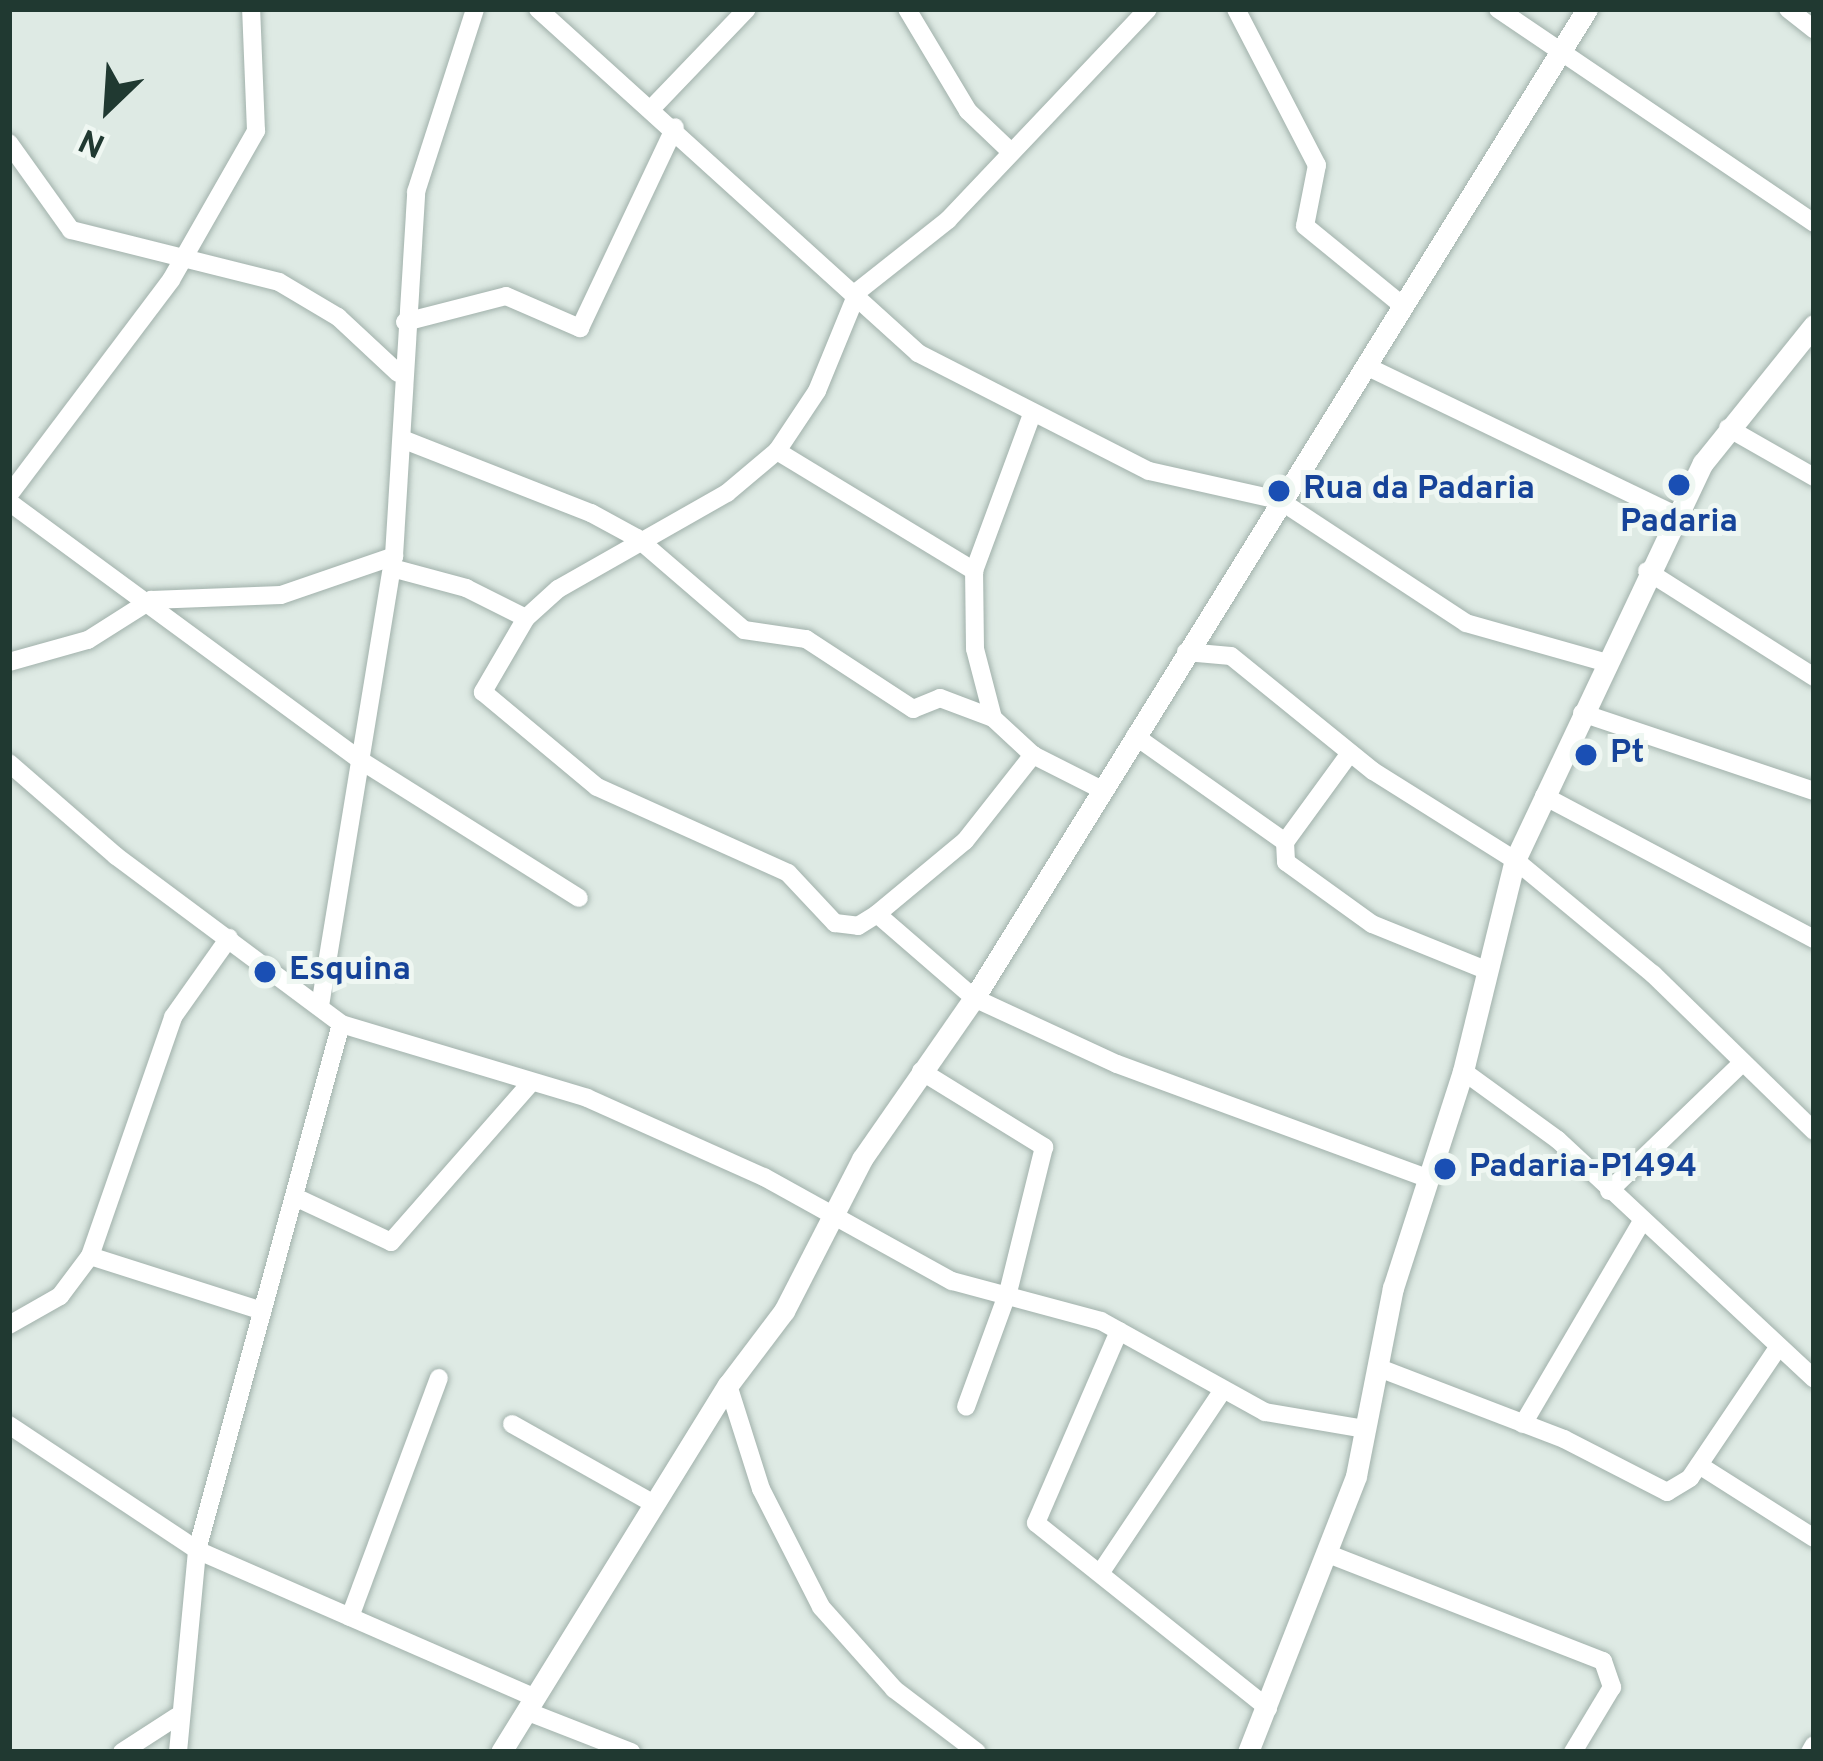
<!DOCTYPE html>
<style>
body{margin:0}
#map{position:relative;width:1823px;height:1761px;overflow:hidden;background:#deeae4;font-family:Overpass,sans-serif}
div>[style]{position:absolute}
.roads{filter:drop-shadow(0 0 3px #a1b1ab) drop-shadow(0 0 3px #a1b1ab)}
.minor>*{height:18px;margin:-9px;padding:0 9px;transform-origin:9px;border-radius:9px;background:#fff}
.tertiary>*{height:21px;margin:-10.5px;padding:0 10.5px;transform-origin:10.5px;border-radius:10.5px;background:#fff}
.dots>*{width:33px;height:33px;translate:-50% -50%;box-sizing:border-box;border:6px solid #eff7f2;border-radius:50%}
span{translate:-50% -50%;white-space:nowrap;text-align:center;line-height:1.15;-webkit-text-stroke:10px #eff7f2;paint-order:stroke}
.transit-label{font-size:33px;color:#164399;font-weight:700}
.left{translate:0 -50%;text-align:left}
.frame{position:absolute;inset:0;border:12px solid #203931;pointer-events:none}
.north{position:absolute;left:48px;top:48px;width:120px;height:120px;-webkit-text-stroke:9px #eff7f2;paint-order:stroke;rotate:205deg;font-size:33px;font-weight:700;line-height:48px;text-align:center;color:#203931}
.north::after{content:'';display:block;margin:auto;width:42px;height:54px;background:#203931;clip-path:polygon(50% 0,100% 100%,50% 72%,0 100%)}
</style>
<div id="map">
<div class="roads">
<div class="minor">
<i style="left:538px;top:9px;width:513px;rotate:42.15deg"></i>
<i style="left:918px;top:353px;width:259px;rotate:27.1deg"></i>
<i style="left:1149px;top:471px;width:133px;rotate:12.6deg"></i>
<i style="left:1279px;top:500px;width:224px;rotate:33.3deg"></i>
<i style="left:1466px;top:623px;width:143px;rotate:15.8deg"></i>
<i style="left:907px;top:9px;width:119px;rotate:59.1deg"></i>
<i style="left:968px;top:111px;width:59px;rotate:43.6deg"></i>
<i style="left:1148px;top:9px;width:291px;rotate:133.5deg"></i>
<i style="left:948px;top:220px;width:115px;rotate:141.7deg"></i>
<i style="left:858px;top:291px;width:108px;rotate:112.3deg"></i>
<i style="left:817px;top:391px;width:72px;rotate:123.7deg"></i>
<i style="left:777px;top:451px;width:65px;rotate:140deg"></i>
<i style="left:727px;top:493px;width:194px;rotate:150.4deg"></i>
<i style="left:558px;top:589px;width:43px;rotate:137.8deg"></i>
<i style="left:526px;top:618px;width:86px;rotate:120.2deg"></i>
<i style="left:483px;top:692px;width:148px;rotate:39.8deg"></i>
<i style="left:597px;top:787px;width:209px;rotate:24.2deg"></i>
<i style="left:788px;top:873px;width:69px;rotate:46.8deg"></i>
<i style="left:835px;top:923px;width:23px;rotate:7deg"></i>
<i style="left:858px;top:926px;width:22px;rotate:-32deg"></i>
<i style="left:877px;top:914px;width:128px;rotate:40.9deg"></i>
<i style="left:974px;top:998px;width:157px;rotate:24.8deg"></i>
<i style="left:1117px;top:1064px;width:330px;rotate:20.2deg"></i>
<i style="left:1236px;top:9px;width:176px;rotate:62.6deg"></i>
<i style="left:1317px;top:165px;width:62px;rotate:101.1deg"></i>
<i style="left:1305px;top:226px;width:127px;rotate:39.2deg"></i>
<i style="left:1498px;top:9px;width:382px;rotate:34.1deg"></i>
<i style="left:1788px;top:9px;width:33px;rotate:38deg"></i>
<i style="left:652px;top:108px;width:137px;rotate:-46.2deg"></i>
<i style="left:9px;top:143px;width:107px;rotate:54.5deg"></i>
<i style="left:71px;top:230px;width:214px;rotate:14deg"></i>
<i style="left:279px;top:282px;width:69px;rotate:30.7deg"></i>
<i style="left:338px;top:317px;width:82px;rotate:43deg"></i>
<i style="left:405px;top:322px;width:104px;rotate:-14.4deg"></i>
<i style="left:506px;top:296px;width:81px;rotate:23.4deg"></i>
<i style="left:580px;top:328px;width:222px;rotate:-64.7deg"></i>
<i style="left:1366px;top:366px;width:345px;rotate:25.7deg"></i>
<i style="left:1728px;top:428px;width:99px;rotate:29.7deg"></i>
<i style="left:402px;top:439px;width:203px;rotate:21.4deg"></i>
<i style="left:591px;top:513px;width:52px;rotate:28.5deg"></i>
<i style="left:637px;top:538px;width:141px;rotate:40.7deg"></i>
<i style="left:744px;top:630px;width:63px;rotate:8.3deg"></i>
<i style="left:806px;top:639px;width:128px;rotate:33.2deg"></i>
<i style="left:913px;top:709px;width:29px;rotate:-22deg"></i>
<i style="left:940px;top:698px;width:57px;rotate:20.7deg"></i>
<i style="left:993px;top:718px;width:54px;rotate:42.8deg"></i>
<i style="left:1033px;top:755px;width:77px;rotate:26.9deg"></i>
<i style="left:777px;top:451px;width:231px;rotate:31.3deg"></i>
<i style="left:9px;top:495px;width:269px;rotate:-53deg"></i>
<i style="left:171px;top:280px;width:172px;rotate:-60.3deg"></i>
<i style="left:256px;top:131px;width:122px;rotate:-92.3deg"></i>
<i style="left:9px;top:502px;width:439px;rotate:36.3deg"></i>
<i style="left:363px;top:762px;width:255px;rotate:32.2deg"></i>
<i style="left:392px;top:568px;width:77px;rotate:15.1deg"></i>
<i style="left:466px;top:588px;width:67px;rotate:26.6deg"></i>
<i style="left:1647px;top:571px;width:198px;rotate:32.4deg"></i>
<i style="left:1186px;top:652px;width:45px;rotate:5.1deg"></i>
<i style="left:1231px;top:656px;width:183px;rotate:39deg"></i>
<i style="left:1373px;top:771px;width:168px;rotate:32.1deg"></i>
<i style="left:1515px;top:860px;width:179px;rotate:39.6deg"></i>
<i style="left:1653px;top:974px;width:225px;rotate:44.3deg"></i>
<i style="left:9px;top:662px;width:82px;rotate:-15.6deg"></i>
<i style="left:88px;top:640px;width:75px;rotate:-32.4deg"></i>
<i style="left:151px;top:600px;width:130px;rotate:-2.2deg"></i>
<i style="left:281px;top:595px;width:120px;rotate:-19deg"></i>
<i style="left:1582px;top:713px;width:245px;rotate:18.6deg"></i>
<i style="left:993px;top:718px;width:71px;rotate:-104.6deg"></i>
<i style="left:975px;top:649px;width:78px;rotate:-90.7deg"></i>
<i style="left:974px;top:571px;width:167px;rotate:-69.7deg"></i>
<i style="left:1135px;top:736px;width:184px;rotate:35.2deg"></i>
<i style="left:1350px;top:753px;width:110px;rotate:126.1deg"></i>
<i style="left:1285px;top:842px;width:20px;rotate:87deg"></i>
<i style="left:1286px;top:862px;width:106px;rotate:35.8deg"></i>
<i style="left:1372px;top:924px;width:123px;rotate:22deg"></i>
<i style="left:9px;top:763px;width:142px;rotate:41deg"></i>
<i style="left:116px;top:856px;width:281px;rotate:36.7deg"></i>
<i style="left:341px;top:1024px;width:257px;rotate:16.7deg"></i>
<i style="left:587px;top:1098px;width:194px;rotate:24.1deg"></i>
<i style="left:764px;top:1177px;width:215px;rotate:29deg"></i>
<i style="left:952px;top:1281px;width:154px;rotate:15deg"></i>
<i style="left:1101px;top:1321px;width:188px;rotate:29deg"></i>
<i style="left:1265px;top:1412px;width:102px;rotate:9.6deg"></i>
<i style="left:1544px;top:796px;width:306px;rotate:27.9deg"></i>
<i style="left:877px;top:914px;width:114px;rotate:-39.7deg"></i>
<i style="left:965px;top:841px;width:110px;rotate:-51.7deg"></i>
<i style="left:320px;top:1006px;width:456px;rotate:-80.7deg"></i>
<i style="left:394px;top:556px;width:365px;rotate:-86.5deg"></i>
<i style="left:416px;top:192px;width:192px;rotate:-72.1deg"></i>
<i style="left:921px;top:1071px;width:145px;rotate:31.7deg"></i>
<i style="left:1044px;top:1147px;width:149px;rotate:103.9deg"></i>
<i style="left:1008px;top:1292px;width:122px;rotate:110.1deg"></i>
<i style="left:1463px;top:1071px;width:117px;rotate:36deg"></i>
<i style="left:1558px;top:1140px;width:350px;rotate:43deg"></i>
<i style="left:1609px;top:1191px;width:185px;rotate:-43.9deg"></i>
<i style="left:295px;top:1197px;width:106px;rotate:25.1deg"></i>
<i style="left:391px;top:1242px;width:210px;rotate:-48.7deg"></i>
<i style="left:90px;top:1256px;width:253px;rotate:-70.8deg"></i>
<i style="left:173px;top:1017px;width:97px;rotate:-54.7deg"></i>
<i style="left:9px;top:1325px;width:59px;rotate:-29.6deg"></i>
<i style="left:60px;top:1296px;width:50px;rotate:-53.1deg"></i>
<i style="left:90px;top:1256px;width:181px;rotate:17.7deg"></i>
<i style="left:1119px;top:1331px;width:209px;rotate:113.4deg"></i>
<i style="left:1036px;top:1523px;width:297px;rotate:38.6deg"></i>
<i style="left:1379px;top:1368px;width:198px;rotate:21deg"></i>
<i style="left:1564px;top:1439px;width:116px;rotate:27.2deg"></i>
<i style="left:1667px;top:1492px;width:27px;rotate:-31deg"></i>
<i style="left:1690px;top:1478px;width:156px;rotate:-56deg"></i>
<i style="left:728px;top:1385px;width:109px;rotate:72.4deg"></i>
<i style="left:761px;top:1489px;width:132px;rotate:63deg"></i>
<i style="left:821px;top:1607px;width:110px;rotate:48.3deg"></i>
<i style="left:894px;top:1689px;width:104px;rotate:37.2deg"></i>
<i style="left:512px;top:1424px;width:163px;rotate:29.4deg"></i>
<i style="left:1523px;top:1424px;width:235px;rotate:-59.6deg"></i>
<i style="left:9px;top:1425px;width:226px;rotate:33.6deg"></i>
<i style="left:197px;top:1550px;width:368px;rotate:23.6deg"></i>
<i style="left:1699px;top:1465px;width:136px;rotate:32.4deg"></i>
<i style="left:1331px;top:1555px;width:292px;rotate:21.3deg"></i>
<i style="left:1603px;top:1661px;width:28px;rotate:71deg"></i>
<i style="left:1612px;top:1687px;width:76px;rotate:121deg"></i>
<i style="left:1103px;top:1569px;width:211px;rotate:-56.2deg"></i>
<i style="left:350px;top:1617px;width:255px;rotate:-69.6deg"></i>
<i style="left:526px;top:1711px;width:113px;rotate:21.3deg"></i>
<i style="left:122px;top:1752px;width:64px;rotate:-32.9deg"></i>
<i style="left:178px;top:1752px;width:203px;rotate:-84.6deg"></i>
<i style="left:197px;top:1550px;width:545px;rotate:-74.69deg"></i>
<i style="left:1810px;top:1752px;width:8px;rotate:-60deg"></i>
</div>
<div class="tertiary">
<i style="left:501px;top:1752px;width:432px;rotate:-58.3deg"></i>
<i style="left:728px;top:1385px;width:93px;rotate:-52.9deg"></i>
<i style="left:784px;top:1311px;width:171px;rotate:-62.8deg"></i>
<i style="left:862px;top:1159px;width:196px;rotate:-55.2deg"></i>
<i style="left:974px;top:998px;width:1164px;rotate:-58.21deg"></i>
<i style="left:1248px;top:1752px;width:296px;rotate:-68.6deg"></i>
<i style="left:1356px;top:1476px;width:192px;rotate:-78.9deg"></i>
<i style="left:1393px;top:1288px;width:228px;rotate:-72.1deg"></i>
<i style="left:1463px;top:1071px;width:217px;rotate:-76.2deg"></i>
<i style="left:1515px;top:860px;width:439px;rotate:-64.7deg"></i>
<i style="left:1703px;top:463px;width:177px;rotate:-51.2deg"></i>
</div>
</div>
<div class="dots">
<i style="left:1679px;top:485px;background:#1a4fb4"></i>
<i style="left:1279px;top:491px;background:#1a4fb4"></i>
<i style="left:1586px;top:755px;background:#1a4fb4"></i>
<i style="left:265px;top:972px;background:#1a4fb4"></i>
<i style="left:1445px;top:1169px;background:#1a4fb4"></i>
</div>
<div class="transit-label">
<span class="left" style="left:1303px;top:491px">Rua da Padaria</span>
<span style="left:1679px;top:524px">Padaria</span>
<span class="left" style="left:1610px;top:755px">Pt</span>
<span class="left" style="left:289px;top:972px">Esquina</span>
<span class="left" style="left:1469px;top:1169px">Padaria-P1494</span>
</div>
<div class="frame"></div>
<div class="north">N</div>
</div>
